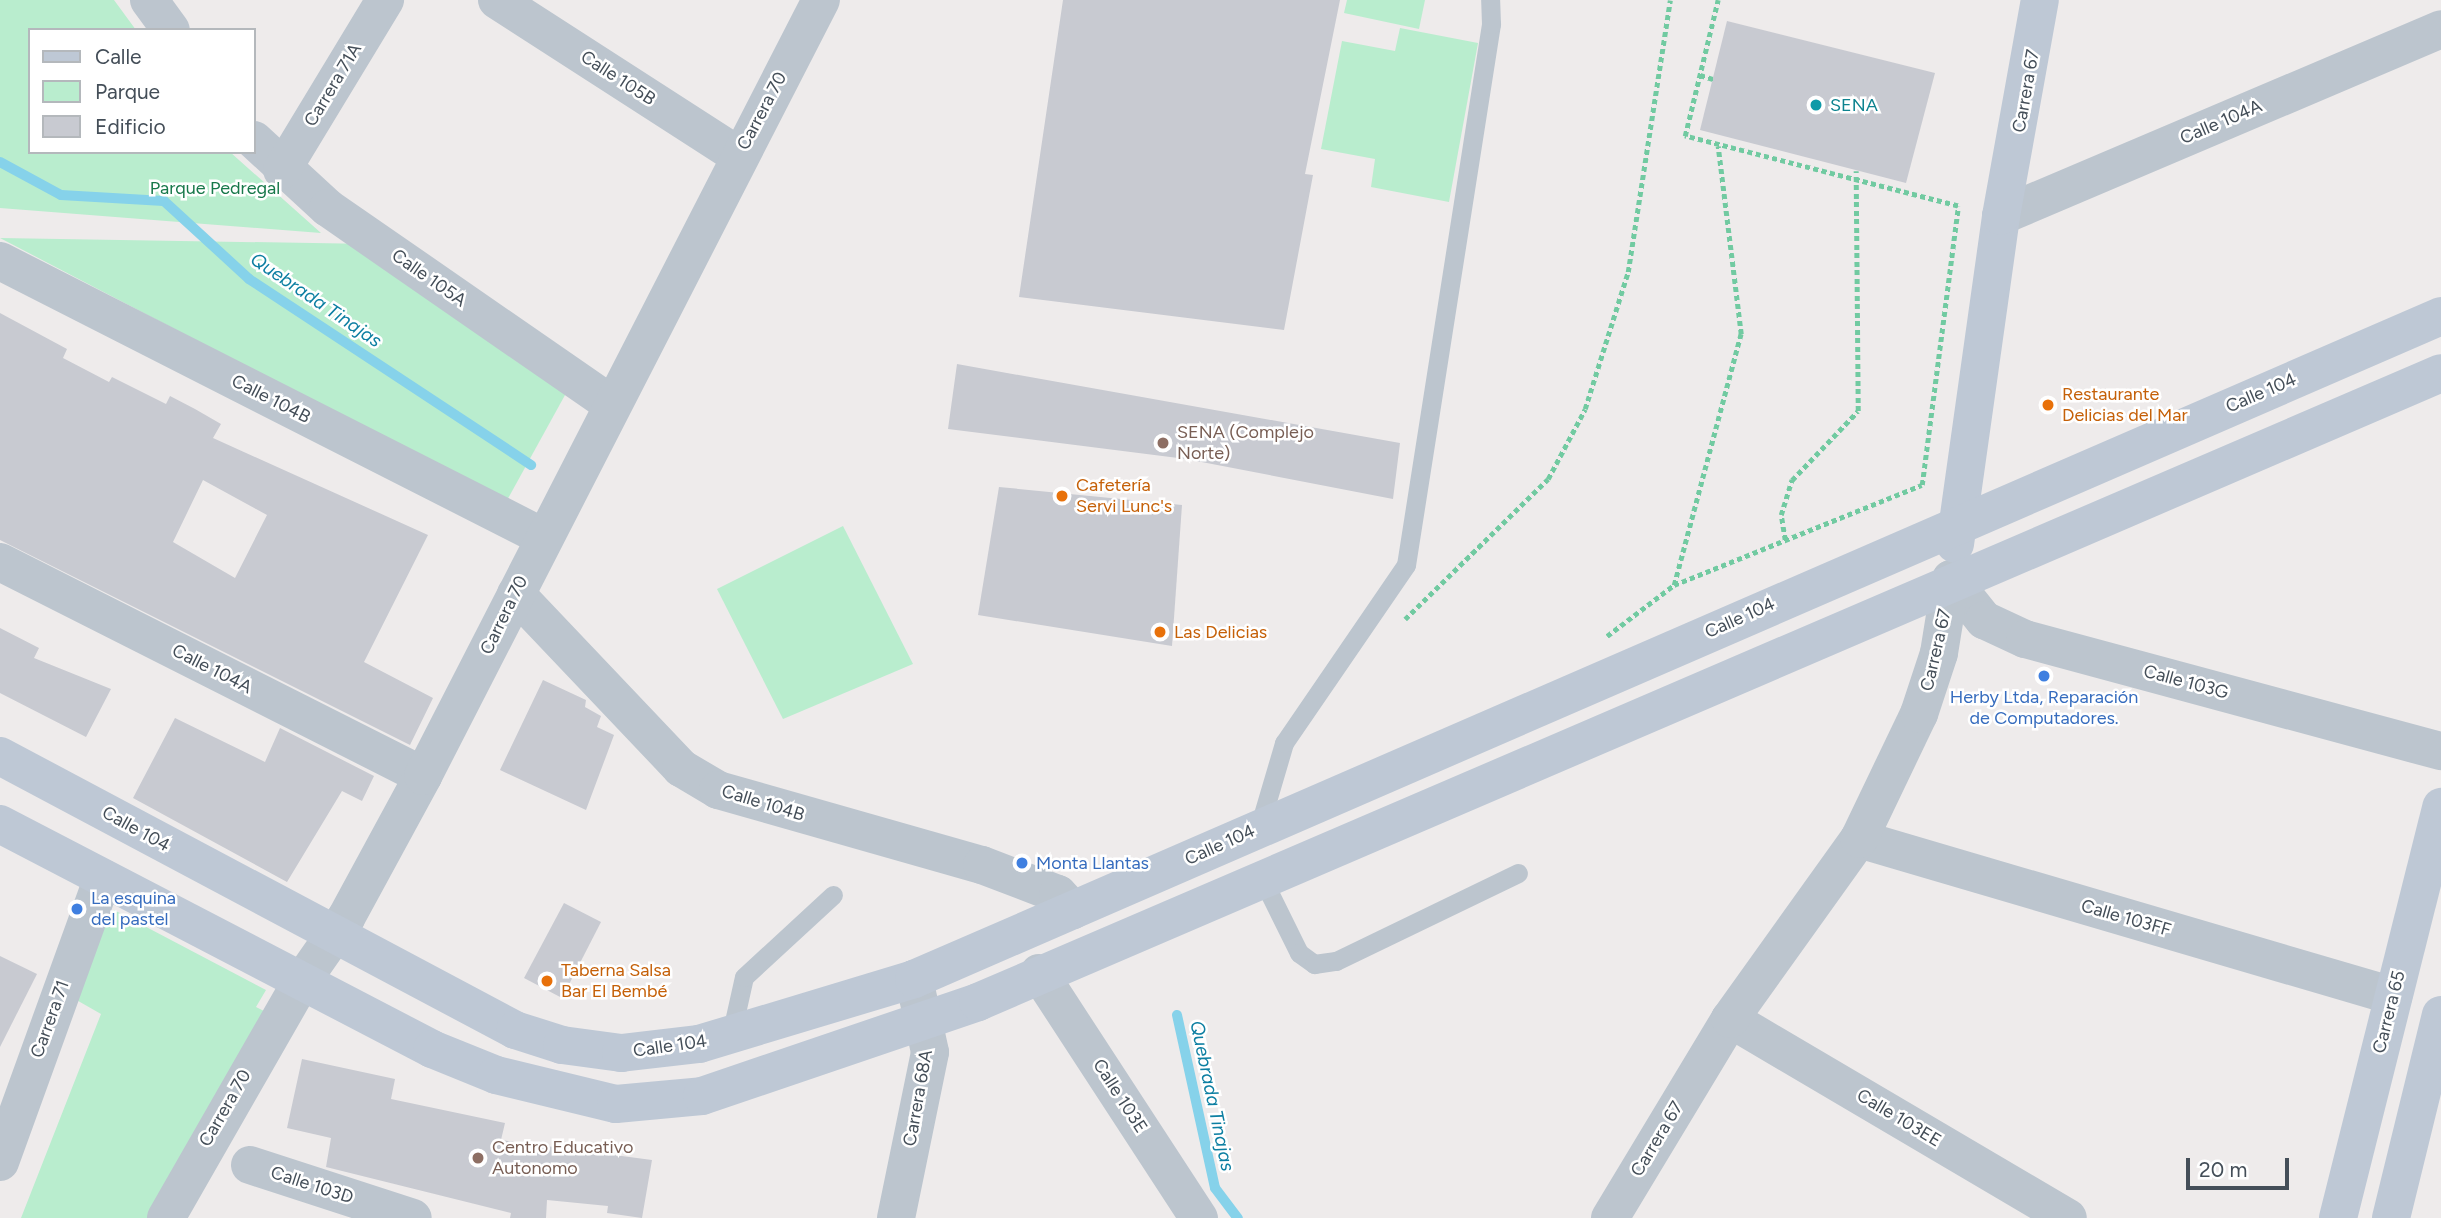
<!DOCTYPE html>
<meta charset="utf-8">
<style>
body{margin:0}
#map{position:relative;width:2441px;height:1218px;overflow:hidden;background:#eeebeb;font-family:Figtree,sans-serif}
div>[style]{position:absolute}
.green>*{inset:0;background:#b9edce}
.stream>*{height:10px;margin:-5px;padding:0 5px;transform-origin:5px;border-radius:5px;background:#86d2ea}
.building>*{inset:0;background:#c8cad1}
.path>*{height:4.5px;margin-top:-2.25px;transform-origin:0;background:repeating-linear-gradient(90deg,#71caa1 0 5px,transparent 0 8.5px)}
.service>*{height:19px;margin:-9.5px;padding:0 9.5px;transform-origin:9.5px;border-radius:9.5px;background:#bcc5ce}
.minor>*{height:38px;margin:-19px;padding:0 19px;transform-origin:19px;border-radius:19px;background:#bcc5ce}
.tertiary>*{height:38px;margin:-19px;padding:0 19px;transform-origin:19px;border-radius:19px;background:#bcc5ce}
.secondary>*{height:38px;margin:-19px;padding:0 19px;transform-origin:19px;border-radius:19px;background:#bec8d5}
.dots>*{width:19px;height:19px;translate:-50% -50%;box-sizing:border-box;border:4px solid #fff;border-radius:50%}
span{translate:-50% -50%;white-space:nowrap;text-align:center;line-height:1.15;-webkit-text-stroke:5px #fff;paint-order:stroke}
.street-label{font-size:18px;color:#444e58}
.culture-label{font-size:18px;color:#0d838f}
.left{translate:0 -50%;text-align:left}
.park-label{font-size:18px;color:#17784a}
.food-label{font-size:18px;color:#c56008}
.education-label{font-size:18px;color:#785e54}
.shop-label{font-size:18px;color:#366cbe}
.water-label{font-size:19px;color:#0d7fa2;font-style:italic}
.legend{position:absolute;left:28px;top:28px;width:228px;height:126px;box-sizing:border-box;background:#fff;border:2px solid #b4b8bc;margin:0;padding:9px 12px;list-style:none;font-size:21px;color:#444e58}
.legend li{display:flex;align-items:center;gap:14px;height:35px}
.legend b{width:35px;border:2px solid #b4b8bc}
.scale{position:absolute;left:2186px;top:1158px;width:103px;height:32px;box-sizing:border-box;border:4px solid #444e58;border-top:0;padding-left:9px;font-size:21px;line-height:24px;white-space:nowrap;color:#444e58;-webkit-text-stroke:5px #fff;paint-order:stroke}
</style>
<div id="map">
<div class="green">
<i style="clip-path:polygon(0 0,114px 0,136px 30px,30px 30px,30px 152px,230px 152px,321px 233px,0 208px)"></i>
<i style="clip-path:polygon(1347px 0,1425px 0,1419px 29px,1344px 13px)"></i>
<i style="clip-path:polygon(1400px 28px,1478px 43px,1449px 202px,1371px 187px,1375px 159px,1321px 149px,1342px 41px,1395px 51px)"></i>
<i style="clip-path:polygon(0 238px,372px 244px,570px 386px,506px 502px)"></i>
<i style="clip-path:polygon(843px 526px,913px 664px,783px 719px,717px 589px)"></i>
<i style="clip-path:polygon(114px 910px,266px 990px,256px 1007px,270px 1014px,159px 1218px,21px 1218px,101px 1014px,73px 998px,98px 920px,108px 924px)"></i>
</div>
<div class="stream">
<i style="left:0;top:162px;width:69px;rotate:28.4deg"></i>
<i style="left:61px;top:195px;width:103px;rotate:3.3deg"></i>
<i style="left:164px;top:201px;width:115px;rotate:42.5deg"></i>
<i style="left:249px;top:279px;width:338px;rotate:33.4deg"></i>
<i style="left:1177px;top:1015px;width:177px;rotate:77.6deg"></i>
<i style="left:1215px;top:1188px;width:38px;rotate:53deg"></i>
</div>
<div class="building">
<i style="clip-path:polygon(1063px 0,1340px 0,1305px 174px,1313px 175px,1284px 330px,1019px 297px)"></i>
<i style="clip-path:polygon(1727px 21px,1935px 73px,1906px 183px,1700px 130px)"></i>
<i style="clip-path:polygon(evenodd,0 313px,67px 349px,63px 358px,109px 382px,112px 377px,166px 404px,170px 396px,195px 409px,221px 424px,213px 438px,428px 535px,364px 662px,433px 698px,410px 745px,0 540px,0 313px,203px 480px,267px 515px,235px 578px,173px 542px,203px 480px)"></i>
<i style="clip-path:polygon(957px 364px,1400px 443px,1393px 499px,1186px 459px,948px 429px)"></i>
<i style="clip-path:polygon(999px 487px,1182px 505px,1172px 646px,978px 615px)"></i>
<i style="clip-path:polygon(0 628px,39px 648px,34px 658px,111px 689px,86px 737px,0 693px)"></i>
<i style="clip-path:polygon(543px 680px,586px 700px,585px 707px,601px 716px,597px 727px,614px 735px,586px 810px,500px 770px)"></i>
<i style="clip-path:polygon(175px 718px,265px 762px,280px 728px,374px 776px,362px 801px,342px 791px,287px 882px,133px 798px)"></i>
<i style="clip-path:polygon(564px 903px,601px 922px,562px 998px,524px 978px)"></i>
<i style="clip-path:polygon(0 956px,37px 974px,0 1047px)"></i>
<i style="clip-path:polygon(302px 1059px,395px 1079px,391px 1099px,505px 1123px,501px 1140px,652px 1160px,642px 1218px,607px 1213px,608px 1206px,547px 1200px,546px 1218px,510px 1218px,511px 1213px,326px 1167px,331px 1138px,287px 1128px)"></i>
</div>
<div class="path">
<i style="left:1700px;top:75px;width:14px;rotate:17deg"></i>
<i style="left:1785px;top:540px;width:25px;rotate:-99deg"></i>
<i style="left:1781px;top:515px;width:37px;rotate:-73deg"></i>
<i style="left:1792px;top:480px;width:95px;rotate:-46.3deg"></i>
<i style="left:1858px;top:411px;width:240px;rotate:-90.5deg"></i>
<i style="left:1674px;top:585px;width:260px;rotate:-75.1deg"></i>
<i style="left:1741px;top:334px;width:189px;rotate:-97deg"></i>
<i style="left:1405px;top:619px;width:200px;rotate:-44.4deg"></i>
<i style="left:1548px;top:479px;width:79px;rotate:-62.1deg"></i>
<i style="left:1585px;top:409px;width:144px;rotate:-72.6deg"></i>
<i style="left:1628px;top:272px;width:275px;rotate:-81.2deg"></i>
<i style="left:1607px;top:636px;width:84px;rotate:-37.3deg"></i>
<i style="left:1674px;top:585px;width:267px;rotate:-22deg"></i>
<i style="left:1922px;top:485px;width:281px;rotate:-82.6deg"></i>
<i style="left:1958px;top:206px;width:282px;rotate:-165.6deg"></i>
<i style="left:1685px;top:136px;width:140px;rotate:-76.4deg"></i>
</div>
<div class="service">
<i style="left:1259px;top:828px;width:89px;rotate:-73.6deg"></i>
<i style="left:1284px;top:743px;width:216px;rotate:-55.6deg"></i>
<i style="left:1406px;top:565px;width:548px;rotate:-81.07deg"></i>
<i style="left:1491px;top:24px;width:24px;rotate:-92deg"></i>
<i style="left:1261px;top:876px;width:86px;rotate:63.7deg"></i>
<i style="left:1299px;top:953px;width:19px;rotate:36deg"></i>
<i style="left:1314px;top:964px;width:22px;rotate:-8deg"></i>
<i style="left:1336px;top:961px;width:202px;rotate:-25.8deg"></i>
<i style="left:731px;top:1035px;width:59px;rotate:-77.4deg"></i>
<i style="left:744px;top:977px;width:121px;rotate:-42.7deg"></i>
</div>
<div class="minor">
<i style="left:149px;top:0;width:37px;rotate:54deg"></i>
<i style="left:497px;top:0;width:288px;rotate:32.8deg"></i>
<i style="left:254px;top:140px;width:100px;rotate:42.6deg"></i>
<i style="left:328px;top:208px;width:346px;rotate:34.7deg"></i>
<i style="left:282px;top:170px;width:199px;rotate:-58.8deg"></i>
<i style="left:2001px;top:216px;width:478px;rotate:-23deg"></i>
<i style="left:0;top:261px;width:609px;rotate:26.94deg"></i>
<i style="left:0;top:562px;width:474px;rotate:26.8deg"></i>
<i style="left:1951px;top:579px;width:53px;rotate:51.2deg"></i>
<i style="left:1984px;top:620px;width:45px;rotate:24.9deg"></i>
<i style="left:2025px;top:639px;width:431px;rotate:15.1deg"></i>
<i style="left:516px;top:594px;width:240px;rotate:46.5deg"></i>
<i style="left:681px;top:768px;width:43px;rotate:30.7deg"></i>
<i style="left:718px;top:790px;width:274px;rotate:15.9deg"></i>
<i style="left:982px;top:865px;width:81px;rotate:20.9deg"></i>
<i style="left:1058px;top:894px;width:22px;rotate:47deg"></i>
<i style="left:1859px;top:839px;width:557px;rotate:16.38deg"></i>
<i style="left:1039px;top:973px;width:293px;rotate:56.9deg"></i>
<i style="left:1730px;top:1019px;width:392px;rotate:30.5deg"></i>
<i style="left:0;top:1162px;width:302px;rotate:-70.1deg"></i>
<i style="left:250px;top:1165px;width:171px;rotate:18deg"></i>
<i style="left:166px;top:1218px;width:273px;rotate:-60.2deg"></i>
<i style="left:896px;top:1218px;width:169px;rotate:-78.4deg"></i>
<i style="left:930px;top:1052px;width:75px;rotate:-102.4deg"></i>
<i style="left:1610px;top:1218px;width:232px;rotate:-58.9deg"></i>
<i style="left:1730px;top:1019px;width:221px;rotate:-54.4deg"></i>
<i style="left:1859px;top:839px;width:139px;rotate:-64.4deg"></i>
<i style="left:1919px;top:714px;width:64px;rotate:-71.8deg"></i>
<i style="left:1939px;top:653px;width:75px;rotate:-80.8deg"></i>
</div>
<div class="tertiary">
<i style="left:302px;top:981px;width:77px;rotate:-55.1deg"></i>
<i style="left:346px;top:918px;width:162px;rotate:-61.5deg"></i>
<i style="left:423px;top:776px;width:872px;rotate:-62.85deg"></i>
</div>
<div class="secondary">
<i style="left:1955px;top:544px;width:331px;rotate:-82deg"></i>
<i style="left:2001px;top:216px;width:219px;rotate:-79.8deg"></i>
<i style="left:0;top:756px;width:583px;rotate:28.01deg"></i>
<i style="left:515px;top:1030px;width:49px;rotate:17.7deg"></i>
<i style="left:562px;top:1045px;width:60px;rotate:7.7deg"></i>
<i style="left:621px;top:1053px;width:79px;rotate:-6.6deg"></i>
<i style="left:699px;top:1044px;width:225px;rotate:-16.8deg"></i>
<i style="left:914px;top:979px;width:1665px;rotate:-23.47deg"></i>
<i style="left:0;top:824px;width:487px;rotate:27.5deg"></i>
<i style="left:432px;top:1049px;width:69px;rotate:22.1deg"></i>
<i style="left:496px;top:1075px;width:123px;rotate:13.6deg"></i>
<i style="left:616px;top:1104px;width:86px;rotate:-5.3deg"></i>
<i style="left:702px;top:1096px;width:292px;rotate:-18.8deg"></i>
<i style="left:978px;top:1002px;width:1592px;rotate:-23.26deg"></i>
<i style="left:2338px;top:1218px;width:424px;rotate:-75.9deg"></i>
<i style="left:2391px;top:1218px;width:209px;rotate:-76.2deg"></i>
</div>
<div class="dots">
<i style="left:1816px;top:105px;background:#0f9aa8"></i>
<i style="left:2048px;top:405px;background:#e8710a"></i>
<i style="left:1163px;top:443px;background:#8d6e63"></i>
<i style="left:1062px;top:496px;background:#e8710a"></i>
<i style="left:1160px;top:632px;background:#e8710a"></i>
<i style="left:2044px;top:676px;background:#3f7fe0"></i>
<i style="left:1022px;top:863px;background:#3f7fe0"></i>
<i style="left:77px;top:909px;background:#3f7fe0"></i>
<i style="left:547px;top:981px;background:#e8710a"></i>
<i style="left:478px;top:1158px;background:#8d6e63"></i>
</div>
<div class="street-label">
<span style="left:618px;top:78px;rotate:33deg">Calle 105B</span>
<span style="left:333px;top:85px;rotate:-59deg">Carrera 71A</span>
<span style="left:2026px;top:91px;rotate:-80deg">Carrera 67</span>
<span style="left:762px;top:111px;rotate:-62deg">Carrera 70</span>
<span style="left:2221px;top:122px;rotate:-23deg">Calle 104A</span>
<span style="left:429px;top:278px;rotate:35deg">Calle 105A</span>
<span style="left:2261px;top:393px;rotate:-23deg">Calle 104</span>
<span style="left:271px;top:399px;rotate:27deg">Calle 104B</span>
<span style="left:504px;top:615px;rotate:-64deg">Carrera 70</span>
<span style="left:1740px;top:618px;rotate:-24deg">Calle 104</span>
<span style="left:1936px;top:650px;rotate:-77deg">Carrera 67</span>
<span style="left:212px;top:669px;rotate:27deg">Calle 104A</span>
<span style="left:2186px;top:682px;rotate:15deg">Calle 103G</span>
<span style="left:763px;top:803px;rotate:17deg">Calle 104B</span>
<span style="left:136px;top:829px;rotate:29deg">Calle 104</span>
<span style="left:1220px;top:845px;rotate:-24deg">Calle 104</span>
<span style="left:2126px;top:918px;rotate:16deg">Calle 103FF</span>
<span style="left:2389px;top:1012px;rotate:-76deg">Carrera 65</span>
<span style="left:50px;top:1019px;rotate:-70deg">Carrera 71</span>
<span style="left:670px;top:1046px;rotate:-8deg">Calle 104</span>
<span style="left:1120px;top:1096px;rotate:57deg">Calle 103E</span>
<span style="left:918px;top:1098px;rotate:-80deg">Carrera 68A</span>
<span style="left:225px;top:1108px;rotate:-60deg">Carrera 70</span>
<span style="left:1899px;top:1118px;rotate:31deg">Calle 103EE</span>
<span style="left:1657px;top:1139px;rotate:-59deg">Carrera 67</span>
<span style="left:312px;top:1185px;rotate:18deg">Calle 103D</span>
</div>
<div class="culture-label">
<span class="left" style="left:1830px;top:105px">SENA</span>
</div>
<div class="park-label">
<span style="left:215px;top:188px">Parque Pedregal</span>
</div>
<div class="food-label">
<span class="left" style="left:2062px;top:405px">Restaurante<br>Delicias del Mar</span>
<span class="left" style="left:1076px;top:496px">Cafetería<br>Servi Lunc's</span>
<span class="left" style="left:1174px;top:632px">Las Delicias</span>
<span class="left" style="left:561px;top:981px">Taberna Salsa<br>Bar El Bembé</span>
</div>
<div class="education-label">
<span class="left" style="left:1177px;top:443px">SENA (Complejo<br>Norte)</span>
<span class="left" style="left:492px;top:1158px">Centro Educativo<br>Autonomo</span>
</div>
<div class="shop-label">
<span style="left:2044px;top:708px">Herby Ltda, Reparación<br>de Computadores.</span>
<span class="left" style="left:1036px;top:863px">Monta Llantas</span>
<span class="left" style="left:91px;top:909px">La esquina<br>del pastel</span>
</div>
<div class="water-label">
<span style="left:316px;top:300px;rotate:34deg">Quebrada Tinajas</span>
<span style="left:1212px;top:1096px;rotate:78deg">Quebrada Tinajas</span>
</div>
<ul class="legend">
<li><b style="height:9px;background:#bec8d5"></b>Calle</li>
<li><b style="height:19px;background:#b9edce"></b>Parque</li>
<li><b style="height:19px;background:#c8cad1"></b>Edificio</li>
</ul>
<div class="scale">20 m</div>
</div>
